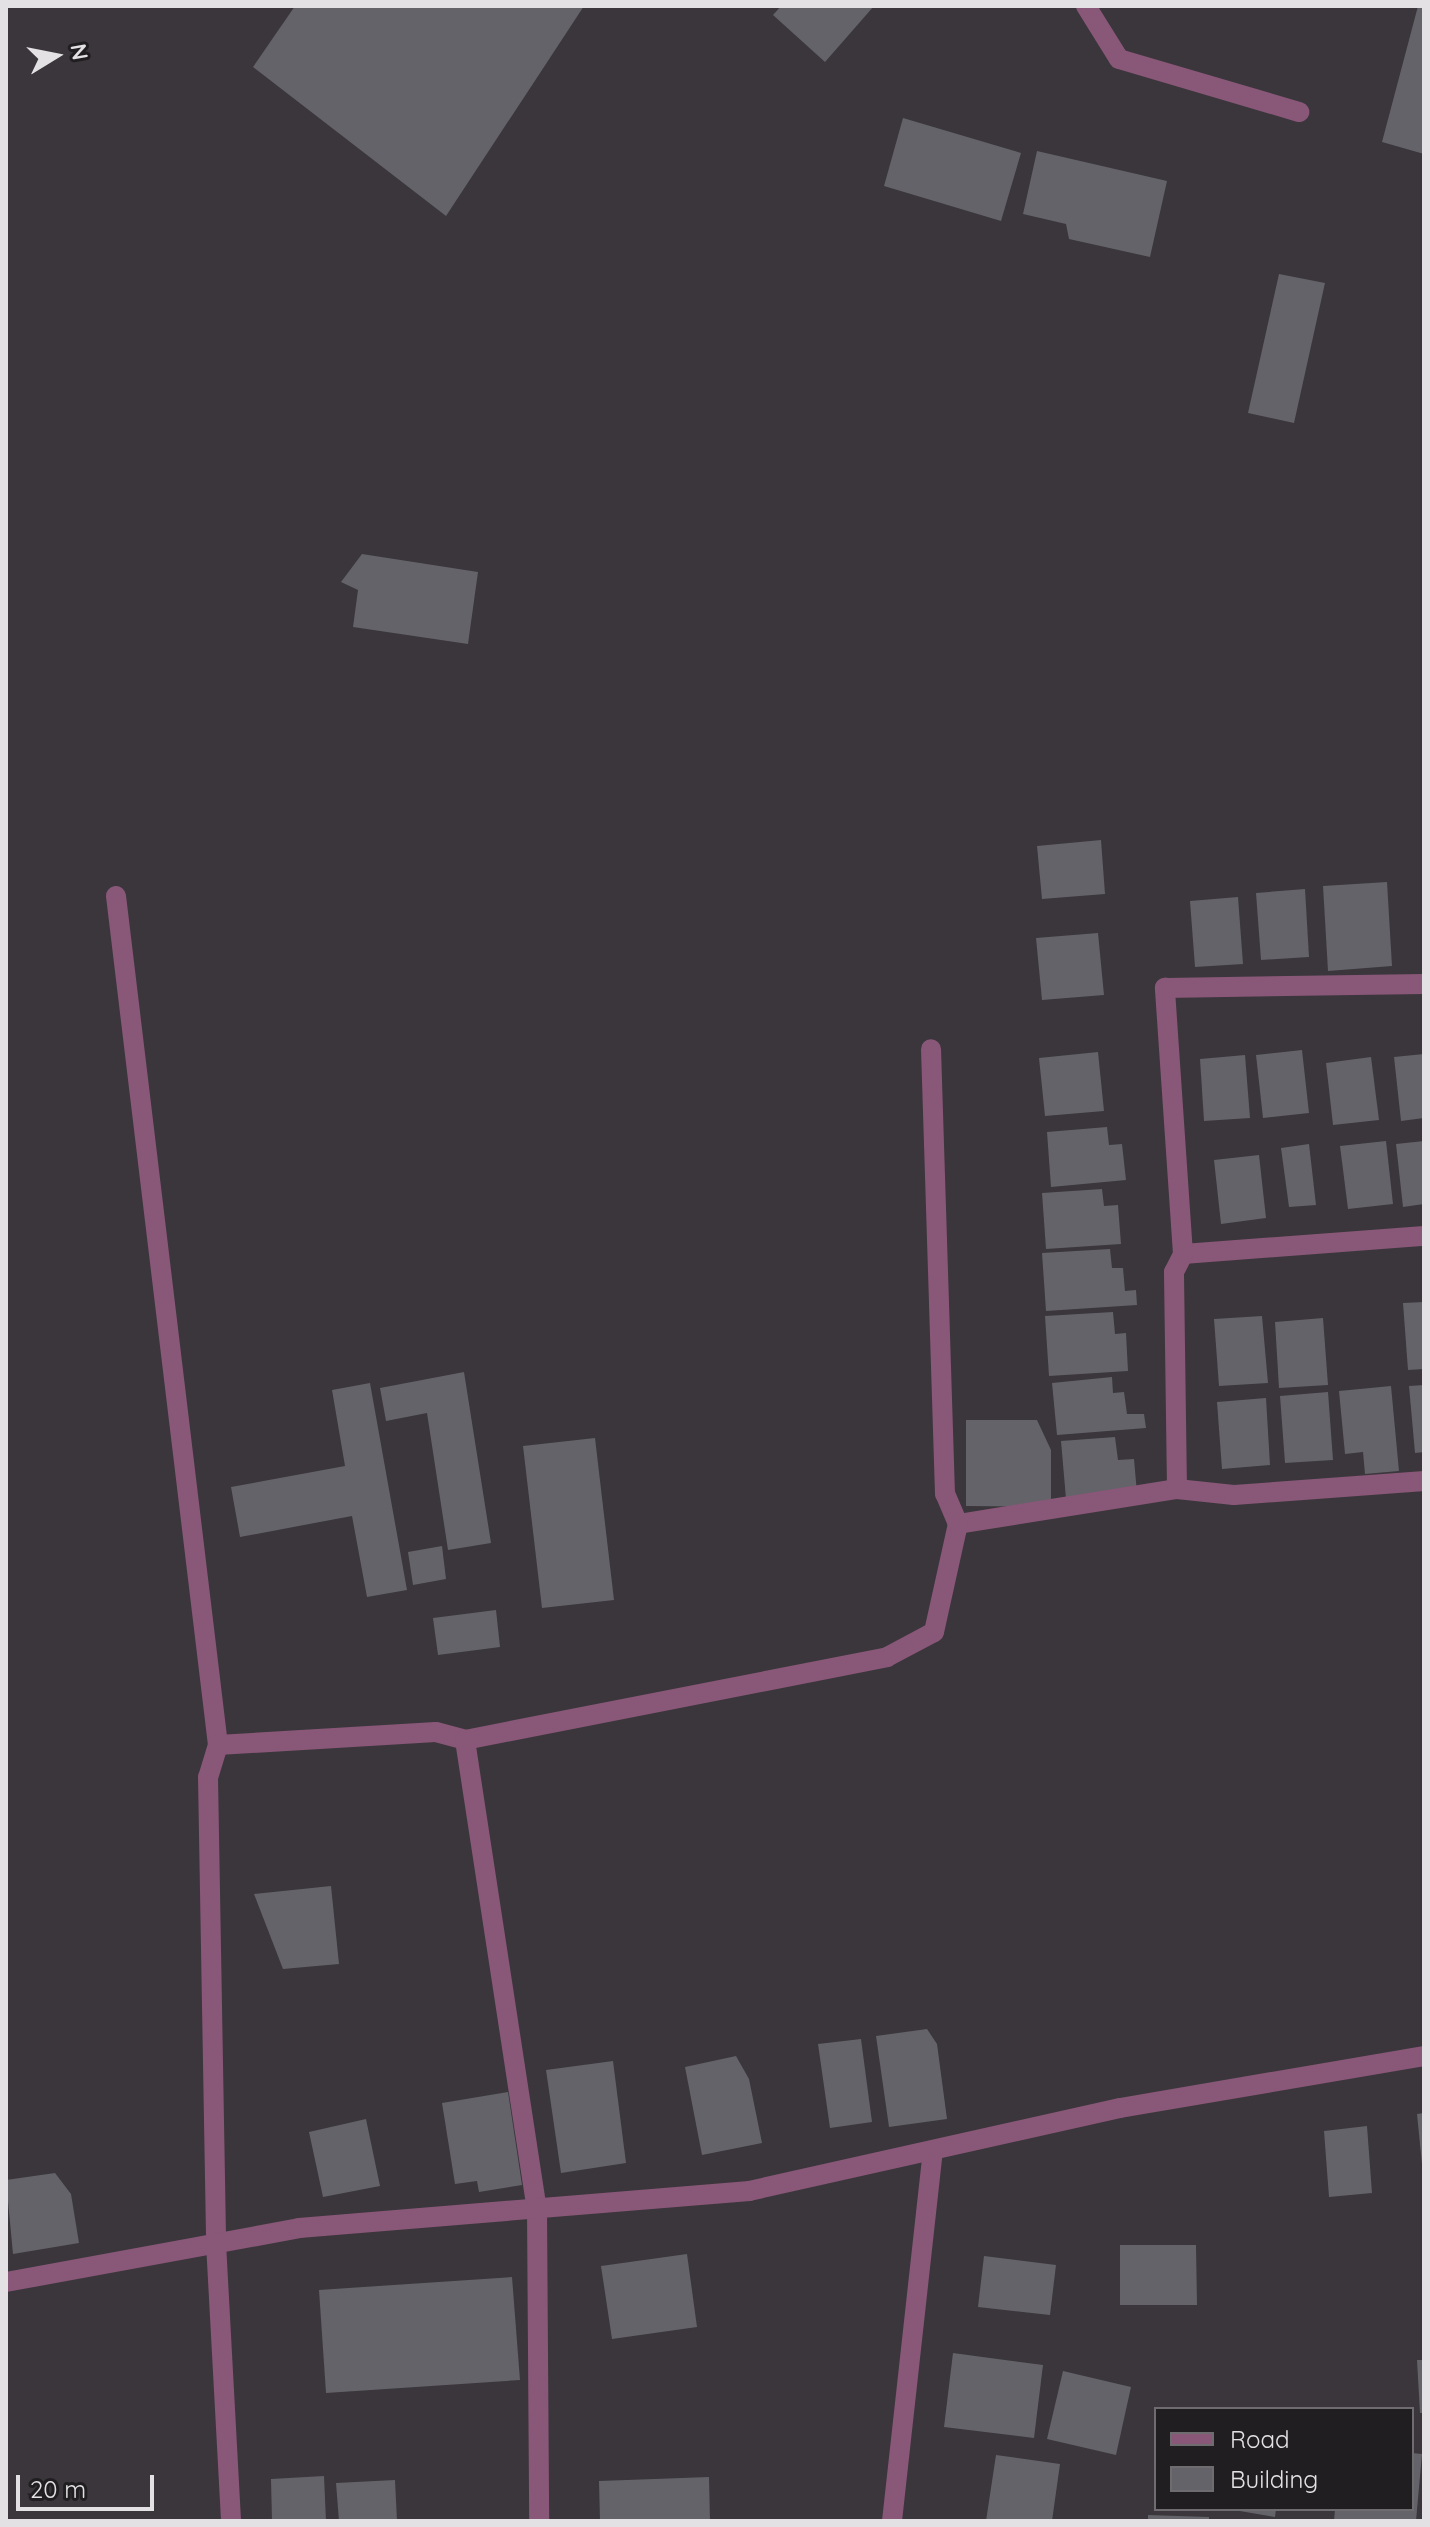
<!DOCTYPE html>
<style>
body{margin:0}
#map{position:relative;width:1430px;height:2527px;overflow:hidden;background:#3a363b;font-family:Quicksand,sans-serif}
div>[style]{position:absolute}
.building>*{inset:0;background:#646369}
.street>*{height:20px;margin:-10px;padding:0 10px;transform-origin:10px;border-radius:10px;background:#895778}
span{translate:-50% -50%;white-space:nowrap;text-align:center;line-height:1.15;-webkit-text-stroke:6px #201e20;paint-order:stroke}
.frame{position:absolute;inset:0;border:8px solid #e3e1e4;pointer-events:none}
.legend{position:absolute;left:1154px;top:2407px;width:260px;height:104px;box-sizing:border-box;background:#201e20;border:2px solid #6e6c6e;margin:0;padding:10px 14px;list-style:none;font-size:24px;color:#e3e1e4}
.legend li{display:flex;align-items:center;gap:16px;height:40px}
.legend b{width:40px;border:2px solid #6e6c6e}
.north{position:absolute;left:16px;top:16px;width:80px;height:80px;-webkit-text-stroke:6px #201e20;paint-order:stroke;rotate:80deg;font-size:22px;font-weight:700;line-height:32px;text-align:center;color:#e3e1e4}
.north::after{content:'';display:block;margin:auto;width:28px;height:36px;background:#e3e1e4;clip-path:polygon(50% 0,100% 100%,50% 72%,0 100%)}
.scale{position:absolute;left:16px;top:2475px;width:138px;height:36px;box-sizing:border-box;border:4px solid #e3e1e4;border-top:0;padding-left:10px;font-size:24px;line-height:28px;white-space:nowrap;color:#e3e1e4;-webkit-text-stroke:6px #201e20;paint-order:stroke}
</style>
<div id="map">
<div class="building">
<i style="clip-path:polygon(295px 6px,584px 6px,446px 216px,253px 67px)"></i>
<i style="clip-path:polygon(781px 6px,874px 6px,825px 62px,773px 15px)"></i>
<i style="clip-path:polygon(1418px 6px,1424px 6px,1424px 154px,1382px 142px)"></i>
<i style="clip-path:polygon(903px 118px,1021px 153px,1001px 221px,884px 186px)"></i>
<i style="clip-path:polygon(1037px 151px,1167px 181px,1150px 257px,1069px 239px,1066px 224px,1023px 214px)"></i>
<i style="clip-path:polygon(1279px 274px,1325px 283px,1294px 423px,1248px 413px)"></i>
<i style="clip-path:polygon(362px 554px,478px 572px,468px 644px,353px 627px,358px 590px,341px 582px)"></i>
<i style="clip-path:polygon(1101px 840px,1105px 894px,1042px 899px,1037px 846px)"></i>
<i style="clip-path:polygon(1387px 882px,1392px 966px,1328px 971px,1323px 886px)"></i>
<i style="clip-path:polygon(1305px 889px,1309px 957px,1261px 960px,1256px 893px)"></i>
<i style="clip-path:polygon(1238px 897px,1243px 964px,1195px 967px,1190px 901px)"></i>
<i style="clip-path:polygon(1098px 933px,1104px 995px,1042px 1000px,1036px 938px)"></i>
<i style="clip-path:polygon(1302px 1050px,1309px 1113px,1263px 1118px,1256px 1055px)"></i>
<i style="clip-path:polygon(1098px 1052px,1104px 1111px,1045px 1116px,1039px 1058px)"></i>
<i style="clip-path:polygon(1424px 1054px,1424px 1118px,1401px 1121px,1394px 1057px)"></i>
<i style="clip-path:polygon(1245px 1055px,1250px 1118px,1204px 1121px,1200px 1059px)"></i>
<i style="clip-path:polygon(1371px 1057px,1379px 1120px,1333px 1125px,1326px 1063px)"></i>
<i style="clip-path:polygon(1107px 1127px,1109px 1145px,1122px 1144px,1126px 1180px,1051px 1187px,1047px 1132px)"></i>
<i style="clip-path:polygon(1386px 1141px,1393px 1204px,1348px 1209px,1340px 1146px)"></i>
<i style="clip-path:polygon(1424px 1141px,1424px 1204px,1403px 1207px,1396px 1144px)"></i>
<i style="clip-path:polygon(1309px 1144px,1316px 1205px,1289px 1207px,1281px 1148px)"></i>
<i style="clip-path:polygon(1259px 1155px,1266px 1218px,1221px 1224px,1214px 1160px)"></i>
<i style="clip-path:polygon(1102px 1189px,1104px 1206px,1118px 1205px,1121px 1244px,1046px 1249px,1042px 1193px)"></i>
<i style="clip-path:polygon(1110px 1249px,1112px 1268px,1123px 1268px,1125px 1291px,1136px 1290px,1137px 1305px,1046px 1311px,1042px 1253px)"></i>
<i style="clip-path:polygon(1424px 1302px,1424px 1369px,1408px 1370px,1403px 1303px)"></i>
<i style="clip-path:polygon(1113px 1312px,1115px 1334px,1126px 1333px,1128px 1371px,1049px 1376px,1045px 1316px)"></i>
<i style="clip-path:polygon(1262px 1316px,1268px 1383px,1219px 1386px,1214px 1319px)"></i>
<i style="clip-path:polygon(1323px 1318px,1328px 1385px,1279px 1388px,1275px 1322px)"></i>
<i style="clip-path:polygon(464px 1372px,491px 1543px,448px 1550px,427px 1413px,386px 1421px,380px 1388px)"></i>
<i style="clip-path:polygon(1112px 1377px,1113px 1393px,1124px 1392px,1127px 1414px,1144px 1414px,1146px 1428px,1057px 1435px,1052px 1383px)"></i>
<i style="clip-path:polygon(370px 1383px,407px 1590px,367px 1597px,352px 1516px,240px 1537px,231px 1487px,345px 1466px,332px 1390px)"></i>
<i style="clip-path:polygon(1424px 1385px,1424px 1452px,1415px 1453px,1409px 1386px)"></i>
<i style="clip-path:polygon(1391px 1386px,1399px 1471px,1365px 1474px,1363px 1452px,1345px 1454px,1339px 1391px)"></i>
<i style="clip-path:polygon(1328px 1392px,1333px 1460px,1285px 1463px,1280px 1396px)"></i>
<i style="clip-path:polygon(1266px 1398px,1270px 1465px,1222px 1469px,1217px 1402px)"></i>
<i style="clip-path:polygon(966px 1420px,1037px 1420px,1051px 1450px,1051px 1507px,966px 1506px)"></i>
<i style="clip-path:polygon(1115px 1437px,1118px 1460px,1134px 1459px,1137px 1493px,1066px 1499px,1061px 1441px)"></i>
<i style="clip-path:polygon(595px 1438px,614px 1600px,542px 1608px,523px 1446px)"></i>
<i style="clip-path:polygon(442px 1546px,446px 1579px,413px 1585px,408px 1552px)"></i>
<i style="clip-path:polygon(496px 1610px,500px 1647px,438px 1655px,433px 1618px)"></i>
<i style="clip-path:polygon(331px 1886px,339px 1964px,283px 1969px,254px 1894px)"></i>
<i style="clip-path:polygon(927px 2029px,937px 2044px,947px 2119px,889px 2127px,876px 2036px)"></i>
<i style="clip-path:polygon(861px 2039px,872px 2122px,830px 2128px,818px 2044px)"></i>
<i style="clip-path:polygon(736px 2056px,749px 2079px,762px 2143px,702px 2155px,685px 2067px)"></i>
<i style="clip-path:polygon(613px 2061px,626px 2163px,561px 2173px,546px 2070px)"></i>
<i style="clip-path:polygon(508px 2092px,522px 2185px,479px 2192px,477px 2181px,455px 2184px,442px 2103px)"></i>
<i style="clip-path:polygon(1424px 2113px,1424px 2164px,1422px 2164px,1417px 2114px)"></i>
<i style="clip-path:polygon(366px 2119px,380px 2186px,323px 2197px,309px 2132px)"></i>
<i style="clip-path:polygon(1367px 2126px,1372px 2193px,1329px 2197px,1324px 2131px)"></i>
<i style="clip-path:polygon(55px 2173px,71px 2194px,79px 2243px,13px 2254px,6px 2180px)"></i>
<i style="clip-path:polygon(1120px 2245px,1196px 2245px,1197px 2305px,1120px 2305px)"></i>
<i style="clip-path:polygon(687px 2254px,697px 2327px,612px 2339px,601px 2266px)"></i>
<i style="clip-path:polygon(984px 2256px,1056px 2265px,1050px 2315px,978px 2307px)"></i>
<i style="clip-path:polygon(512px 2277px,520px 2380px,326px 2393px,319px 2290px)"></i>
<i style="clip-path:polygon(953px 2353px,1043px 2365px,1034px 2438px,944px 2427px)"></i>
<i style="clip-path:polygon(1417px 2360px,1424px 2360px,1424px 2413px,1420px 2413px)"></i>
<i style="clip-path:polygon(1063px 2371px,1131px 2387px,1116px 2455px,1047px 2439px)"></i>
<i style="clip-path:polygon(1412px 2453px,1422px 2454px,1416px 2521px,1334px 2521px,1335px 2509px,1412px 2509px)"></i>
<i style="clip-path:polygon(996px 2455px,1060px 2464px,1052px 2521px,986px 2521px)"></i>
<i style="clip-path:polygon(324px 2476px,326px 2521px,272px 2521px,271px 2479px)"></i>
<i style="clip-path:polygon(709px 2477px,710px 2521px,600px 2521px,599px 2481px)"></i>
<i style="clip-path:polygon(395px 2480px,397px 2521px,339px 2521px,336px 2483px)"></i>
<i style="clip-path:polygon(1228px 2509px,1276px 2509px,1275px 2517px)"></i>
<i style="clip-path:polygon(1148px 2515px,1209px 2517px,1209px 2521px,1148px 2521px)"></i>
</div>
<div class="street">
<i style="left:1086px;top:6px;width:62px;rotate:58.1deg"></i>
<i style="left:1119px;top:59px;width:188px;rotate:16.4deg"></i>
<i style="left:116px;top:896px;width:855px;rotate:83.15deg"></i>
<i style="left:218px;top:1745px;width:34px;rotate:107deg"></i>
<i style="left:208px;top:1777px;width:466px;rotate:89deg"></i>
<i style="left:216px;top:2243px;width:278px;rotate:86.9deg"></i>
<i style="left:1183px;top:1254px;width:242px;rotate:-4.3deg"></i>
<i style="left:1177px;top:1489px;width:217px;rotate:-90.8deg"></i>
<i style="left:1174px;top:1272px;width:20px;rotate:-63deg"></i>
<i style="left:1183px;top:1254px;width:267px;rotate:-93.9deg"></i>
<i style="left:1165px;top:988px;width:259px;rotate:-0.9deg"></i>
<i style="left:958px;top:1524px;width:222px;rotate:-9.1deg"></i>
<i style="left:1177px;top:1489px;width:57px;rotate:6deg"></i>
<i style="left:1234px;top:1495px;width:191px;rotate:-4.2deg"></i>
<i style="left:465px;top:1740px;width:474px;rotate:81.3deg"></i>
<i style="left:537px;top:2209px;width:312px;rotate:89.6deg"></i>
<i style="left:218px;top:1745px;width:218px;rotate:-3.4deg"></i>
<i style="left:436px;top:1732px;width:30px;rotate:15deg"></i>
<i style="left:465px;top:1740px;width:430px;rotate:-11.1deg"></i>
<i style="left:887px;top:1657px;width:53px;rotate:-28deg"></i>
<i style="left:934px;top:1632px;width:111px;rotate:-77.5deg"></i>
<i style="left:958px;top:1524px;width:33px;rotate:-113deg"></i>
<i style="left:945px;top:1494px;width:445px;rotate:-91.8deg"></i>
<i style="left:6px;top:2282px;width:298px;rotate:-10.4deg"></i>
<i style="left:299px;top:2228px;width:452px;rotate:-4.7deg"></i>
<i style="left:749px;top:2191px;width:380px;rotate:-12.6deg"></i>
<i style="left:1120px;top:2108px;width:308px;rotate:-9.7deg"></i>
<i style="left:892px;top:2521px;width:373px;rotate:-83.7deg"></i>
</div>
<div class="frame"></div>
<ul class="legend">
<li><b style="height:10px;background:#895778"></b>Road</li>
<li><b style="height:22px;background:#646369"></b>Building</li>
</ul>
<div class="north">N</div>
<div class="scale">20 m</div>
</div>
